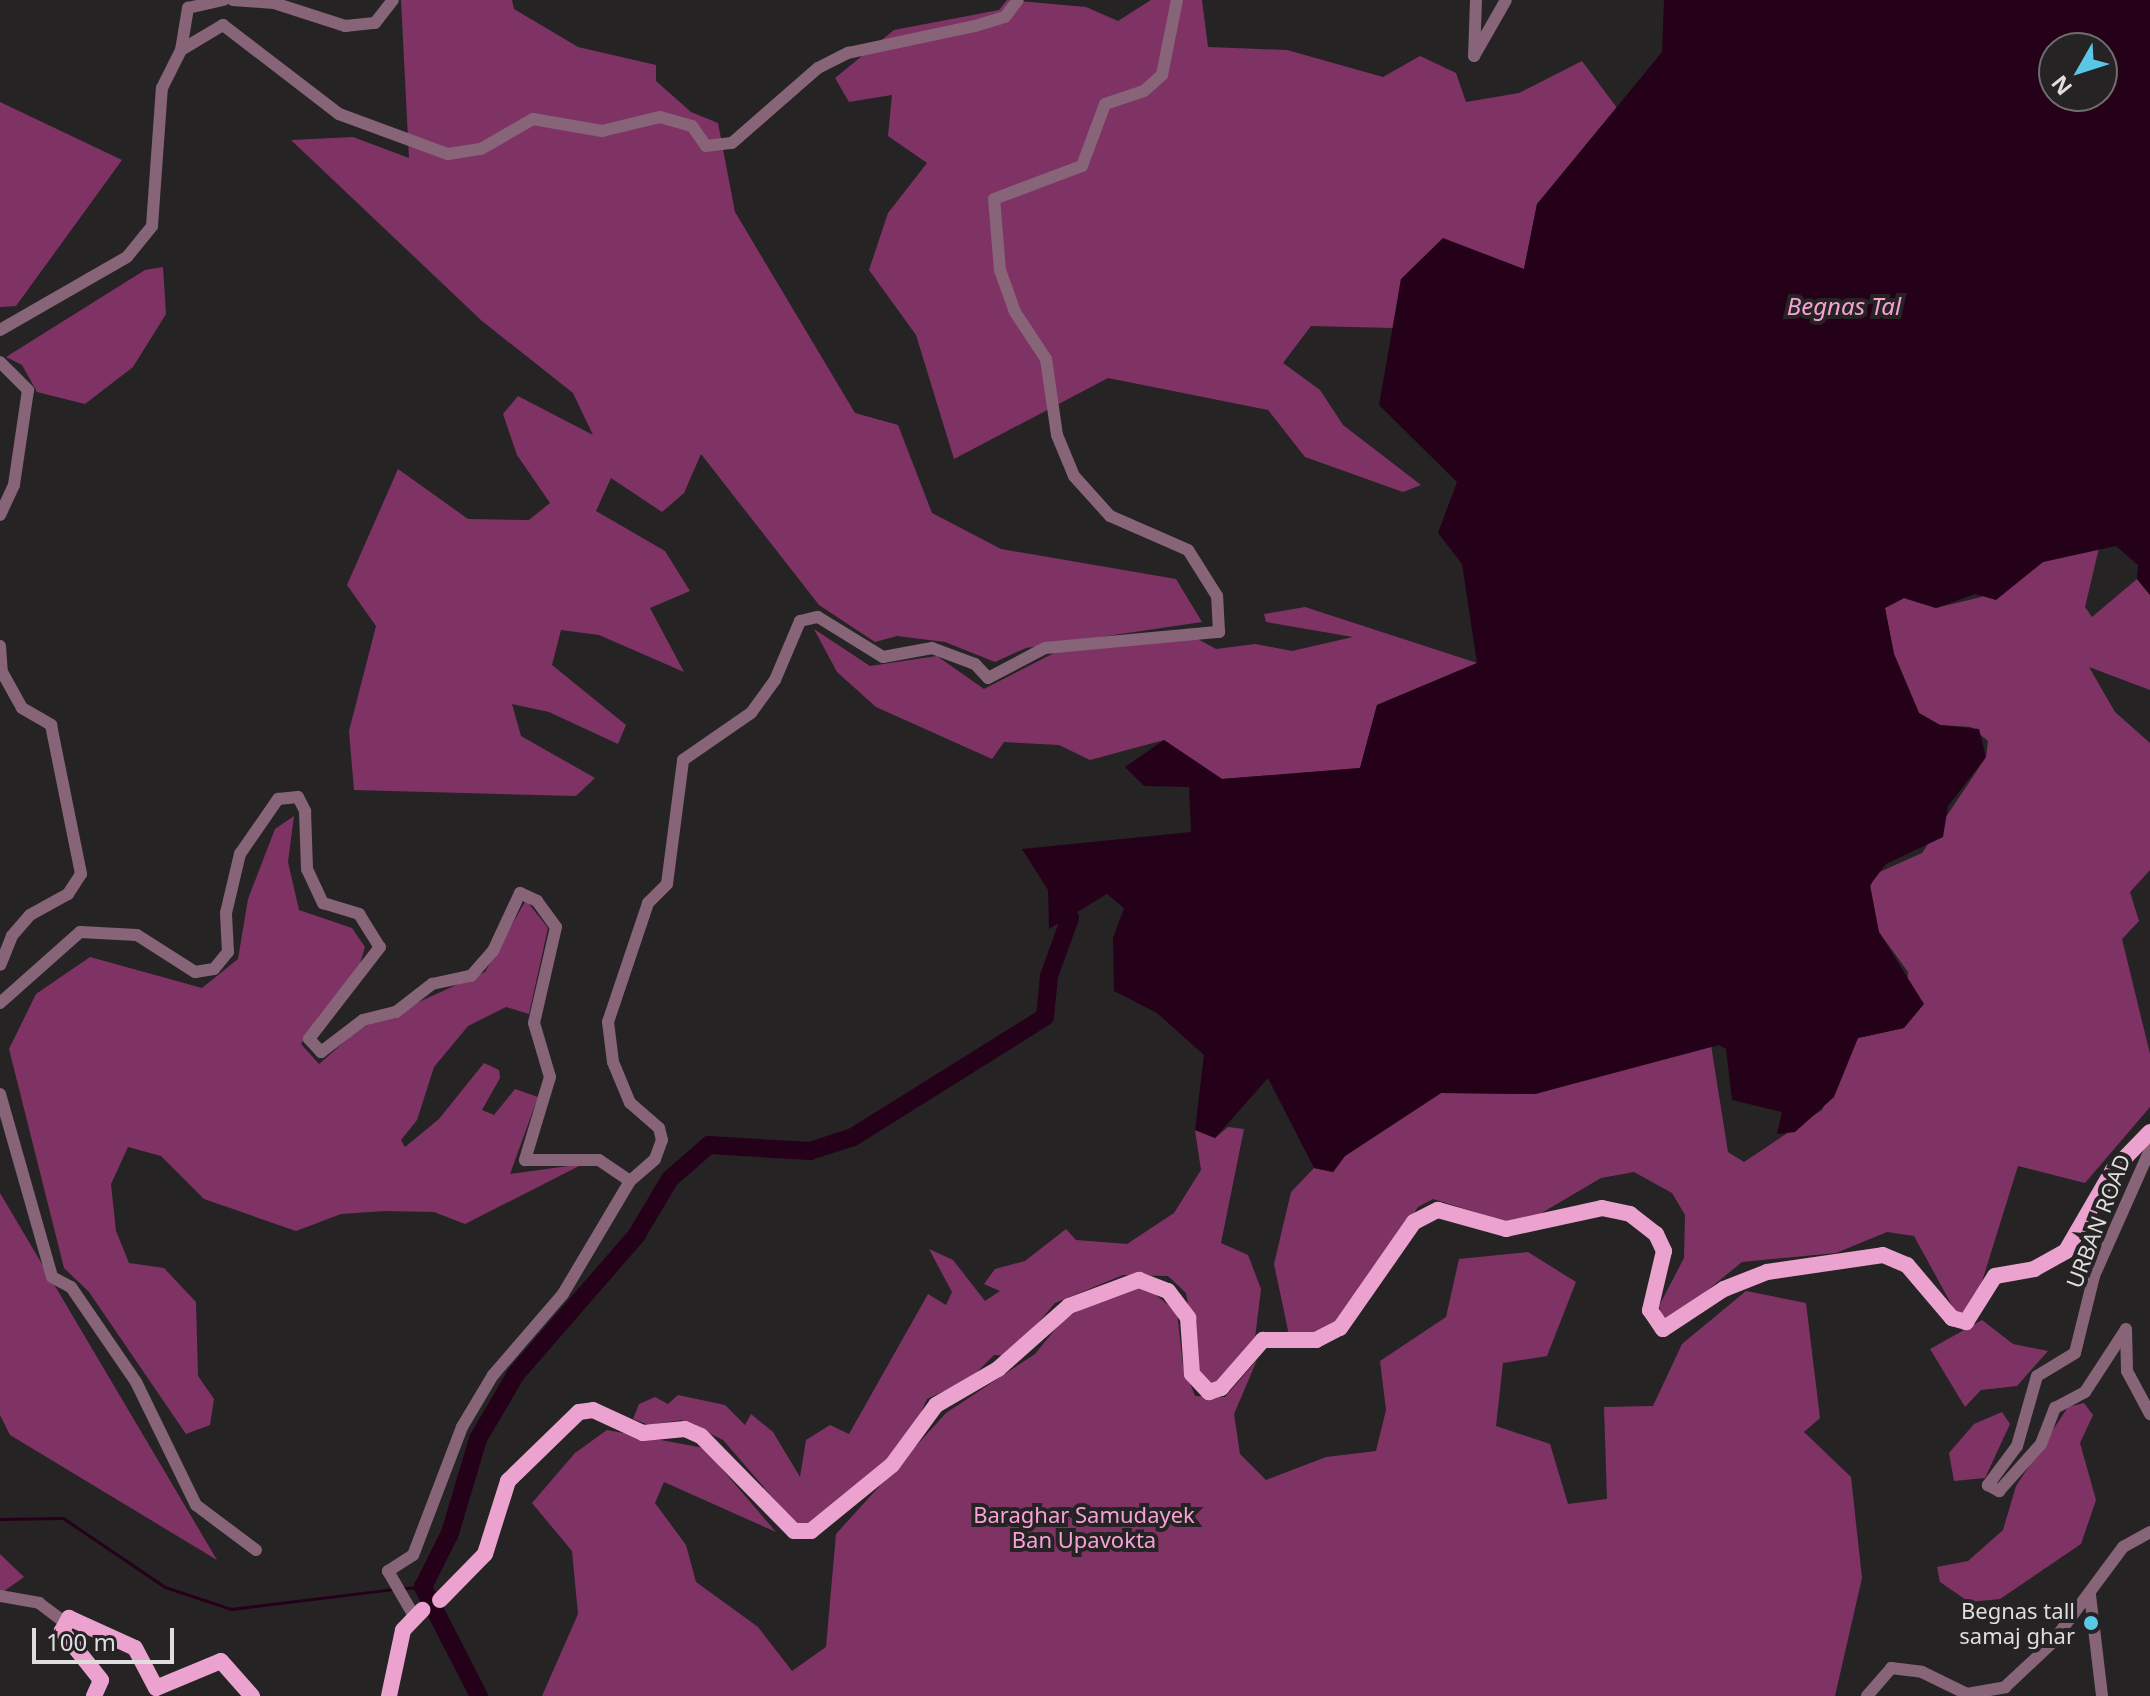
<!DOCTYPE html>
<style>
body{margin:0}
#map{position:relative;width:2150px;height:1696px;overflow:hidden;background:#262325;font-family:"Noto Sans",sans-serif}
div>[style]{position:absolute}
.forest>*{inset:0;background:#7f3365}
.water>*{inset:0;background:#250119}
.stream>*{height:3px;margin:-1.5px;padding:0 1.5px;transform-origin:1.5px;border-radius:1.5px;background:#250119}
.river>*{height:18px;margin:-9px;padding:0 9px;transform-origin:9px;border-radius:9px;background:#250119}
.minor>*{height:12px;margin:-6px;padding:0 6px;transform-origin:6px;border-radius:6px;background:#876478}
.major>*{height:16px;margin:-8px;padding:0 8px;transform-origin:8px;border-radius:8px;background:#eca2ce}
.dots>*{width:22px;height:22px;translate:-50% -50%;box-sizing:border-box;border:4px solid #262325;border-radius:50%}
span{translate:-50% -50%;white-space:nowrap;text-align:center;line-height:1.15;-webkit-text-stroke:8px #262325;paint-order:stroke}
.street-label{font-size:22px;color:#dfddde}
.park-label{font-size:22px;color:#f8a1d6}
.poi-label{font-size:22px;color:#dfddde}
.right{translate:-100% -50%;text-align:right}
.water-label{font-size:24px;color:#f7a0d4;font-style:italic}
.north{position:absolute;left:2038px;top:32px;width:80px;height:80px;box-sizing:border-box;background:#262325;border:2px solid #706d6f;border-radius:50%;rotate:231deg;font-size:22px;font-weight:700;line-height:32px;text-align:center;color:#dfddde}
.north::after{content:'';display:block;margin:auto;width:28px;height:36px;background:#59c8e4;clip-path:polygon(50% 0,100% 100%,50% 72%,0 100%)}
.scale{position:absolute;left:32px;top:1628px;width:142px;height:36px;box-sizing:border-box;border:4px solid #dfddde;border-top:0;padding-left:10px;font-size:24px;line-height:28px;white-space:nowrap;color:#dfddde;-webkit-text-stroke:6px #262325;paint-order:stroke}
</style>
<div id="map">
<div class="forest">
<i style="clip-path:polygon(401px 0,512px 0,514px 9px,578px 47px,656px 65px,656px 81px,691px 112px,718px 123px,735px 212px,855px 413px,898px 425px,932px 513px,1001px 549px,1176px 579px,1202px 622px,1026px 648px,995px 662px,945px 642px,897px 636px,875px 642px,819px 605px,701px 454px,684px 493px,662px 512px,611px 478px,596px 511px,665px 551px,690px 591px,650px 608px,684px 672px,599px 635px,561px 630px,552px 665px,626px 725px,618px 744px,549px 712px,512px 704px,521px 736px,595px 778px,576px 796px,354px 790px,349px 731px,376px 626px,347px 585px,398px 469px,468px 519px,529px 520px,550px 503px,517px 455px,503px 414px,518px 396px,593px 435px,573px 393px,482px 321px,291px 140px,353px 137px,409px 158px)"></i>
<i style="clip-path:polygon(1007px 0,1086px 7px,1118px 21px,1151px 0,1202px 0,1208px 47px,1287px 50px,1383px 77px,1420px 56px,1456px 73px,1466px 102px,1519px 93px,1582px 61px,1620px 112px,1537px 204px,1524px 269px,1401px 279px,1393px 328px,1311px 326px,1283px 363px,1320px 390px,1343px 425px,1421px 485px,1403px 492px,1305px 457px,1268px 410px,1108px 378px,954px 459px,916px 335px,869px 270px,888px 213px,927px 163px,888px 136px,892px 95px,849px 102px,835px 78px,894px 30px,999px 10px)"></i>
<i style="clip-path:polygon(0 102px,122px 160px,16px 306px,0 307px)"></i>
<i style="clip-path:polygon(163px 267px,166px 314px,133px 367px,85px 404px,37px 392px,22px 365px,6px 357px,145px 270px)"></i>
<i style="clip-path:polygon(2099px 548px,2085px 607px,2092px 617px,2137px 579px,2150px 595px,2150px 690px,2089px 667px,2115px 712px,2150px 743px,2150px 870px,2130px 892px,2139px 921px,2122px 939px,2150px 1054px,2150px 1107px,2085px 1183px,2018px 1166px,1980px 1288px,1960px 1320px,1914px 1236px,1887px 1232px,1836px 1253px,1742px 1262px,1665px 1325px,1659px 1306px,1684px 1258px,1685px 1215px,1672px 1193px,1634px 1172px,1601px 1178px,1528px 1221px,1504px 1221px,1433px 1199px,1418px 1207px,1341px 1322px,1311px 1338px,1289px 1335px,1274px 1264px,1291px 1192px,1314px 1168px,1333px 1172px,1345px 1156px,1441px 1093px,1535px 1094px,1711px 1045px,1728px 1152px,1744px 1162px,1822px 1110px,1858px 1038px,1904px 1028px,1908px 972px,1879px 932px,1868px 893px,1875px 874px,1922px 853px,1986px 757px,1988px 741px,1971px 727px,1940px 725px,1919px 713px,1894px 654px,1885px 608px,1904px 598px,1936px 608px,1981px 597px,2043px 562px)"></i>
<i style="clip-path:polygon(1305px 607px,1477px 663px,1377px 705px,1360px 768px,1222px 779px,1164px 740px,1090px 760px,1059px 745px,1004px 742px,992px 759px,876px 707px,837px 672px,814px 629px,870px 666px,937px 656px,984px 689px,1056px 652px,1196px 638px,1216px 649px,1255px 644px,1292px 651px,1353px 637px,1266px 622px,1264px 614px)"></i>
<i style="clip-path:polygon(294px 816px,288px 862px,299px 910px,352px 928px,365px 947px,359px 967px,301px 1044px,319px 1064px,359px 1029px,485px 972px,526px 900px,548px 928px,529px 1014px,506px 1007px,468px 1026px,434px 1067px,417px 1120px,401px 1140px,405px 1147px,439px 1119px,484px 1063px,499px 1070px,500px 1078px,482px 1110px,494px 1115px,515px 1089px,538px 1097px,510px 1174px,583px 1164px,465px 1224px,434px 1212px,385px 1211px,341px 1214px,296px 1231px,204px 1199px,161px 1156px,128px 1147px,111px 1184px,116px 1231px,129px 1263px,164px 1268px,196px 1302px,198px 1376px,214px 1399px,210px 1425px,186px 1434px,89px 1292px,64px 1268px,9px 1049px,36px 994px,90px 957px,202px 988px,238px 959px,248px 899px,275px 829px)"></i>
<i style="clip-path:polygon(1228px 1127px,1244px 1129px,1221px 1243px,1248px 1255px,1261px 1289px,1255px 1338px,1217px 1384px,1202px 1383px,1186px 1293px,1168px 1276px,1123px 1275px,1055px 1303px,1010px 1356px,994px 1355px,970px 1379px,927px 1399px,908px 1441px,877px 1474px,801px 1530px,723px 1440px,682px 1420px,649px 1425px,633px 1419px,639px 1404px,655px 1397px,668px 1404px,678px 1395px,725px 1405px,745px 1425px,751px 1414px,773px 1432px,800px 1477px,806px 1440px,830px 1425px,849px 1434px,928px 1294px,946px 1305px,952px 1292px,929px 1249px,953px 1260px,985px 1301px,1000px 1291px,984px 1284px,995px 1269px,1025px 1261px,1066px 1229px,1076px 1240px,1127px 1244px,1174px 1213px,1201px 1170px,1195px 1130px,1215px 1138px)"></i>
<i style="clip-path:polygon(0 1193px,217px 1560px,10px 1435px,0 1415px)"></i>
<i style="clip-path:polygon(1528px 1252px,1576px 1282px,1547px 1356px,1503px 1363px,1496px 1426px,1550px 1444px,1568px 1504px,1607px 1499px,1604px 1407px,1653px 1406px,1682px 1344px,1746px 1291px,1806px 1303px,1820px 1418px,1804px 1432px,1851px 1477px,1862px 1578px,1835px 1696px,542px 1696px,578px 1614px,572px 1551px,532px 1503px,575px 1453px,607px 1430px,704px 1448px,776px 1532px,664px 1482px,655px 1503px,686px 1545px,696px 1582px,758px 1627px,792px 1671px,826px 1647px,836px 1534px,946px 1413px,1035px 1354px,1062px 1321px,1106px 1293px,1146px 1287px,1177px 1312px,1183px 1365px,1195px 1396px,1225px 1397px,1257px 1360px,1234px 1414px,1240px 1454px,1266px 1480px,1326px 1457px,1376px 1451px,1386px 1410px,1380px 1361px,1446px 1317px,1459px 1259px)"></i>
<i style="clip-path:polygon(1982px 1320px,2013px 1344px,2048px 1351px,2017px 1386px,1981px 1390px,1965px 1407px,1930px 1349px)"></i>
<i style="clip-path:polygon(2084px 1403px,2093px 1415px,2080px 1443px,2096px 1500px,2081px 1544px,2000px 1599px,1969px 1602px,1940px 1582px,1937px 1567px,1968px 1561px,2003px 1530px,2016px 1486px,2068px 1407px)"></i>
<i style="clip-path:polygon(2002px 1412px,2010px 1424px,1985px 1478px,1954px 1481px,1949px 1453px,1974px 1424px)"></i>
<i style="clip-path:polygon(0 1554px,24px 1577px,0 1594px)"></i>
</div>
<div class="water">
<i style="clip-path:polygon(evenodd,1664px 0,2150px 0,2150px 595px,2137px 579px,2138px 565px,2116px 546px,2043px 562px,1996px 600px,1975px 594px,1936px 608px,1904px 598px,1885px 608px,1894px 654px,1919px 713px,1940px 725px,1979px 729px,1986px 757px,1948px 806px,1943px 837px,1886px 864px,1870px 885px,1879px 932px,1924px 1004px,1904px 1028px,1858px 1038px,1834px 1097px,1795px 1132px,1777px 1134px,1782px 1112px,1732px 1100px,1726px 1049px,1719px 1045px,1535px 1094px,1441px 1093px,1345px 1156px,1333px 1172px,1314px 1168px,1268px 1078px,1215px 1138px,1195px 1130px,1204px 1055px,1157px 1013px,1114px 991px,1113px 938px,1124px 908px,1107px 894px,1049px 929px,1048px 890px,1022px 849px,1191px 832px,1189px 787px,1144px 786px,1125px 767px,1164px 740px,1222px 779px,1360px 768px,1377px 705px,1477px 663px,1462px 564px,1438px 533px,1457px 482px,1379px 405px,1401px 279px,1443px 238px,1524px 269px,1537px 204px,1662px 52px,1664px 0,2054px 48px,2102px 48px,2102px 96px,2054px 96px,2054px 48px)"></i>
</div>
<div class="stream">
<i style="left:0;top:1519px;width:63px;rotate:-0.9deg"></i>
<i style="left:63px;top:1518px;width:123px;rotate:34.1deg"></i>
<i style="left:165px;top:1587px;width:70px;rotate:18.4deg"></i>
<i style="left:231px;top:1609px;width:163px;rotate:-7deg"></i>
<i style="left:405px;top:1588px;width:18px;rotate:-3deg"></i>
</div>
<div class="river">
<i style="left:479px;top:1696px;width:123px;rotate:-117.2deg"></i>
<i style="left:423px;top:1587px;width:60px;rotate:-63.4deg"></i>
<i style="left:450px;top:1533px;width:98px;rotate:-73.4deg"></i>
<i style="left:478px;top:1439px;width:75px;rotate:-59.7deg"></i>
<i style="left:516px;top:1374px;width:183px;rotate:-49deg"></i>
<i style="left:636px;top:1236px;width:66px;rotate:-59.2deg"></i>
<i style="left:670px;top:1179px;width:52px;rotate:-41.1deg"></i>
<i style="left:709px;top:1145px;width:101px;rotate:3.4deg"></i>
<i style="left:810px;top:1151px;width:45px;rotate:-18deg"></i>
<i style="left:853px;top:1137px;width:226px;rotate:-32deg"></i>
<i style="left:1045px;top:1017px;width:41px;rotate:-84.4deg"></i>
<i style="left:1049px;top:976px;width:62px;rotate:-70.1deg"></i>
</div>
<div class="minor">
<i style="left:233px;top:0;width:41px;rotate:4.2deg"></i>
<i style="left:274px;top:3px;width:75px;rotate:17.9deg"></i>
<i style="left:345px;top:26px;width:30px;rotate:-6deg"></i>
<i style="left:375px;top:23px;width:29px;rotate:-52deg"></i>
<i style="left:1476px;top:0;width:56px;rotate:92deg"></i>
<i style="left:1474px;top:56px;width:64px;rotate:-60.3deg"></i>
<i style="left:181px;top:50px;width:49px;rotate:-30.8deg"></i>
<i style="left:223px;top:25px;width:146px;rotate:37.5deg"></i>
<i style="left:339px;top:114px;width:116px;rotate:20.2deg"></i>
<i style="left:448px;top:154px;width:33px;rotate:-9deg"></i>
<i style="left:481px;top:149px;width:60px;rotate:-30deg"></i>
<i style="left:533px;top:119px;width:70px;rotate:9.9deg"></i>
<i style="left:602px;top:131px;width:60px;rotate:-13.6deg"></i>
<i style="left:660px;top:117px;width:33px;rotate:16deg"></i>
<i style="left:692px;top:126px;width:24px;rotate:55deg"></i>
<i style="left:706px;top:146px;width:26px;rotate:-7deg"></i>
<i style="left:732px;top:143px;width:114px;rotate:-41.1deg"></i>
<i style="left:818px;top:68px;width:34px;rotate:-27deg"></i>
<i style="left:848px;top:53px;width:130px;rotate:-12deg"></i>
<i style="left:975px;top:26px;width:31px;rotate:-17deg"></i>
<i style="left:1005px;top:17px;width:21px;rotate:-53deg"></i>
<i style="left:0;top:330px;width:146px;rotate:-29.9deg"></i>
<i style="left:127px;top:257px;width:40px;rotate:-51deg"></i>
<i style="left:152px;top:226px;width:138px;rotate:-85.9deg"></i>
<i style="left:162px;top:88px;width:42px;rotate:-63.4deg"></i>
<i style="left:181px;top:50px;width:43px;rotate:-80.5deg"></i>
<i style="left:188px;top:8px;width:37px;rotate:-13deg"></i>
<i style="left:0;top:362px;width:40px;rotate:45deg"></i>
<i style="left:28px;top:390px;width:96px;rotate:98.4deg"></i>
<i style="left:14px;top:485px;width:33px;rotate:115deg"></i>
<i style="left:0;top:646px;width:26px;rotate:86deg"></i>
<i style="left:2px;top:672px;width:41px;rotate:60.9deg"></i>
<i style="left:22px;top:708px;width:34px;rotate:30deg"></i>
<i style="left:51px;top:725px;width:152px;rotate:78.6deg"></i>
<i style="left:81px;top:874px;width:24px;rotate:123deg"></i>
<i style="left:68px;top:894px;width:43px;rotate:151.1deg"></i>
<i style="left:30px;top:915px;width:28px;rotate:131deg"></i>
<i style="left:12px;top:936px;width:31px;rotate:112deg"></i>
<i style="left:0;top:1003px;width:107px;rotate:-41.6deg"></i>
<i style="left:80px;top:932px;width:57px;rotate:3deg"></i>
<i style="left:137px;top:935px;width:69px;rotate:32.5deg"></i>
<i style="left:195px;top:972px;width:19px;rotate:-9deg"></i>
<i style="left:214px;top:969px;width:22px;rotate:-51deg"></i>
<i style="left:228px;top:952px;width:39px;rotate:-93deg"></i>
<i style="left:226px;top:913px;width:61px;rotate:-76.7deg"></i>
<i style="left:240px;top:854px;width:67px;rotate:-55.4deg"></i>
<i style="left:278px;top:799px;width:20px;rotate:-6deg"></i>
<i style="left:298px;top:797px;width:16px;rotate:63deg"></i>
<i style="left:305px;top:811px;width:58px;rotate:88deg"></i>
<i style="left:307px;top:869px;width:38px;rotate:65deg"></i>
<i style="left:323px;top:903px;width:38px;rotate:17deg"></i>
<i style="left:359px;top:914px;width:39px;rotate:58deg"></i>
<i style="left:380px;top:947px;width:116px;rotate:127.7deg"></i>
<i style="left:309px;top:1039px;width:18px;rotate:47deg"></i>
<i style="left:321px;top:1052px;width:53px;rotate:-37.3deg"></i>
<i style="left:363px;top:1020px;width:34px;rotate:-14deg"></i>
<i style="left:396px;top:1012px;width:46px;rotate:-37.9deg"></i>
<i style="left:432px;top:984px;width:40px;rotate:-12deg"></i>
<i style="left:471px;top:976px;width:33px;rotate:-49deg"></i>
<i style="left:493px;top:951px;width:64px;rotate:-65deg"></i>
<i style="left:520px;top:893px;width:19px;rotate:25deg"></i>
<i style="left:537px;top:901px;width:32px;rotate:54deg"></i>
<i style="left:556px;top:927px;width:98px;rotate:102.9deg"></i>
<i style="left:534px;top:1023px;width:56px;rotate:73.5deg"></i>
<i style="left:550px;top:1077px;width:87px;rotate:106.8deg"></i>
<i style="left:525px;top:1160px;width:74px"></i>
<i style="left:599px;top:1160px;width:37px;rotate:34deg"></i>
<i style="left:630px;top:1181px;width:131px;rotate:120.7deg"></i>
<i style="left:563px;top:1294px;width:107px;rotate:130.8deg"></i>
<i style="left:493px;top:1375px;width:61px;rotate:120.8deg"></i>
<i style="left:462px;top:1427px;width:137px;rotate:110.9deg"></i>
<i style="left:413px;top:1555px;width:30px;rotate:147deg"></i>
<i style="left:388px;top:1571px;width:52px;rotate:60deg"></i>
<i style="left:0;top:1094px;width:190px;rotate:74.1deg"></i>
<i style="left:52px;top:1277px;width:21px;rotate:28deg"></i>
<i style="left:71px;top:1287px;width:115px;rotate:55.6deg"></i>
<i style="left:136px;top:1382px;width:137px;rotate:64deg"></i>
<i style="left:196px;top:1505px;width:75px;rotate:36.9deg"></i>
<i style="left:2150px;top:1150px;width:138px;rotate:114deg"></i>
<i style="left:2094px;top:1276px;width:79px;rotate:103.9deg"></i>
<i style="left:2075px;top:1353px;width:44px;rotate:148.8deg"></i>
<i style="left:2037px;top:1376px;width:73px;rotate:105.9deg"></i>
<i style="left:2017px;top:1446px;width:49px;rotate:126.6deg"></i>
<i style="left:1988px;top:1485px;width:13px;rotate:29deg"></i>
<i style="left:1999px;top:1491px;width:63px;rotate:-48.2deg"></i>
<i style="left:2041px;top:1444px;width:39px;rotate:-69deg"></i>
<i style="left:2055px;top:1408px;width:34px;rotate:-28deg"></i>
<i style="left:2085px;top:1392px;width:75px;rotate:-56.9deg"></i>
<i style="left:2126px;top:1329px;width:42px;rotate:88.6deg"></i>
<i style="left:2127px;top:1371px;width:49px;rotate:61.9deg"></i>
<i style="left:630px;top:1181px;width:33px;rotate:-41deg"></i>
<i style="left:655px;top:1159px;width:20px;rotate:-70deg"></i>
<i style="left:662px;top:1140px;width:12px;rotate:-104deg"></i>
<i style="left:659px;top:1128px;width:38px;rotate:-139deg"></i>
<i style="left:630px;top:1103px;width:44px;rotate:-112.5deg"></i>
<i style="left:613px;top:1062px;width:40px;rotate:-97.1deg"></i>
<i style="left:608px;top:1022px;width:126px;rotate:-71.4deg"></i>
<i style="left:648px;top:903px;width:27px;rotate:-45deg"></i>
<i style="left:667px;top:884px;width:125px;rotate:-82.6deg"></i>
<i style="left:683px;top:760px;width:83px;rotate:-34.7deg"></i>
<i style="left:751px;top:713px;width:41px;rotate:-54deg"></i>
<i style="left:775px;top:680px;width:64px;rotate:-67deg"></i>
<i style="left:800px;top:621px;width:18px;rotate:-13deg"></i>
<i style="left:818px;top:617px;width:76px;rotate:31.6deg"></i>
<i style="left:883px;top:657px;width:50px;rotate:-10.4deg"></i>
<i style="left:932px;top:648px;width:46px;rotate:20.4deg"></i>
<i style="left:975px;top:664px;width:19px;rotate:47deg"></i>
<i style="left:988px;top:678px;width:64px;rotate:-27.8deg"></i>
<i style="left:1045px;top:648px;width:175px;rotate:-5.3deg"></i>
<i style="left:1219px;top:632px;width:36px;rotate:-93deg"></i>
<i style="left:1217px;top:596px;width:54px;rotate:-122.2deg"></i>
<i style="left:1188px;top:550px;width:85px;rotate:-156.4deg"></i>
<i style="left:1110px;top:516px;width:54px;rotate:-132deg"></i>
<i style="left:1074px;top:476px;width:44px;rotate:-112.5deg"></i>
<i style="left:1057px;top:435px;width:77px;rotate:-98.2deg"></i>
<i style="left:1046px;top:359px;width:56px;rotate:-123.4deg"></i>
<i style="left:1015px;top:312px;width:45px;rotate:-109.7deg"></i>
<i style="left:1000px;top:270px;width:71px;rotate:-94.8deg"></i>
<i style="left:994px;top:199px;width:94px;rotate:-20.6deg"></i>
<i style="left:1082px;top:166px;width:66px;rotate:-69.6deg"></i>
<i style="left:1105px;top:104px;width:41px;rotate:-18.4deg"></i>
<i style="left:1144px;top:91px;width:24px;rotate:-42deg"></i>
<i style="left:1162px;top:75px;width:76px;rotate:-78.7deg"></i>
<i style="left:2090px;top:1595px;width:102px;rotate:83.2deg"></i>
<i style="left:0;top:1596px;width:40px;rotate:10deg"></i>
<i style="left:39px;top:1603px;width:31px;rotate:37deg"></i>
<i style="left:1867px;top:1696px;width:37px;rotate:-49deg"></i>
<i style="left:1891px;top:1668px;width:31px;rotate:7deg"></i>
<i style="left:1922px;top:1672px;width:50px;rotate:26.1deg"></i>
<i style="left:1967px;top:1694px;width:39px;rotate:-10deg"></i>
<i style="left:2005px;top:1687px;width:63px;rotate:-43.1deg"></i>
<i style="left:2051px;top:1644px;width:121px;rotate:-53.4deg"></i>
<i style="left:2123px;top:1547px;width:31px;rotate:-29deg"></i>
</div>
<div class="major">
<i style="left:440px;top:1600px;width:64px;rotate:-45.6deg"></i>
<i style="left:485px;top:1554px;width:77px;rotate:-72.5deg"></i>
<i style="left:508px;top:1481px;width:99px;rotate:-44.2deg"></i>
<i style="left:579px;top:1412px;width:14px;rotate:-8deg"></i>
<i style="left:593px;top:1410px;width:55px;rotate:24.7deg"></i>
<i style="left:643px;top:1433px;width:42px;rotate:-5.4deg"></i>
<i style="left:685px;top:1429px;width:17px;rotate:24deg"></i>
<i style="left:701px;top:1436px;width:133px;rotate:45.6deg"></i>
<i style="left:794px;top:1531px;width:17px"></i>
<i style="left:811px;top:1531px;width:104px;rotate:-39.2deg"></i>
<i style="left:892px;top:1465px;width:74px;rotate:-53.7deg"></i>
<i style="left:936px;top:1405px;width:72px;rotate:-30.1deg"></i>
<i style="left:998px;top:1369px;width:95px;rotate:-41.6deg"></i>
<i style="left:1069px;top:1306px;width:75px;rotate:-20.4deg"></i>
<i style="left:1139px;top:1280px;width:31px;rotate:21deg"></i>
<i style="left:1168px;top:1291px;width:34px;rotate:53deg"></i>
<i style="left:1188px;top:1318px;width:56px;rotate:85.9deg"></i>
<i style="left:1192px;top:1374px;width:25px;rotate:47deg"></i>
<i style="left:1209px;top:1392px;width:13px;rotate:-18deg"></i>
<i style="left:1221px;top:1388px;width:64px;rotate:-48.8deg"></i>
<i style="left:1263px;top:1340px;width:53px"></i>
<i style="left:1316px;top:1340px;width:27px;rotate:-27deg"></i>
<i style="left:1340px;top:1328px;width:129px;rotate:-55.1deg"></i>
<i style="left:1414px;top:1222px;width:27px;rotate:-27deg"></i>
<i style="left:1438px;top:1210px;width:71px;rotate:15.6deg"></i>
<i style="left:1506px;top:1229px;width:98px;rotate:-12.3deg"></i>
<i style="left:1602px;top:1208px;width:29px;rotate:12deg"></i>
<i style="left:1630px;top:1214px;width:33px;rotate:38deg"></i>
<i style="left:1656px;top:1234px;width:19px;rotate:65deg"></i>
<i style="left:1664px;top:1251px;width:61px;rotate:103.3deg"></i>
<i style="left:1650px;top:1310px;width:23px;rotate:56deg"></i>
<i style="left:1663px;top:1329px;width:73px;rotate:-33.3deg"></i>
<i style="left:1724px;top:1289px;width:46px;rotate:-21.6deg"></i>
<i style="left:1767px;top:1272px;width:117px;rotate:-8.3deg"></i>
<i style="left:1883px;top:1255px;width:26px;rotate:23deg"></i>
<i style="left:1907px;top:1265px;width:70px;rotate:49.7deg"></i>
<i style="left:1952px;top:1318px;width:15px;rotate:16deg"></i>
<i style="left:1966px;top:1322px;width:54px;rotate:-57.8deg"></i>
<i style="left:1995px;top:1276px;width:40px;rotate:-10deg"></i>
<i style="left:2034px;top:1269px;width:37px;rotate:-29deg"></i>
<i style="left:2066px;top:1251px;width:94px;rotate:-59.9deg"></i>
<i style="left:2113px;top:1170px;width:53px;rotate:-45.8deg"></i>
<i style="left:94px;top:1696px;width:17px;rotate:-66deg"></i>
<i style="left:101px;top:1680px;width:63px;rotate:-128.5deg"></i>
<i style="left:62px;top:1631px;width:15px;rotate:-62deg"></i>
<i style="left:69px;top:1618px;width:72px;rotate:24.4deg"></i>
<i style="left:135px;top:1648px;width:45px;rotate:62.3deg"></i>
<i style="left:156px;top:1688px;width:70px;rotate:-22.6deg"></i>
<i style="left:221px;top:1661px;width:47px;rotate:48.5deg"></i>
<i style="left:389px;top:1696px;width:67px;rotate:-78deg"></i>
<i style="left:403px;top:1630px;width:28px;rotate:-46deg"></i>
</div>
<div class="dots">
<i style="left:2091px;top:1623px;background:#59c8e4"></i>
</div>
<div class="street-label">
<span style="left:2098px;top:1221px;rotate:-69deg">URBAN ROAD</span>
</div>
<div class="park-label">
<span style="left:1084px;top:1527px">Baraghar Samudayek<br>Ban Upavokta</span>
</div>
<div class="poi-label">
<span class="right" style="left:2075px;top:1623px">Begnas tall<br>samaj ghar</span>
</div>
<div class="water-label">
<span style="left:1844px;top:306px">Begnas Tal</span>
</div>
<div class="north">N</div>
<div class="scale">100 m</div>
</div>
